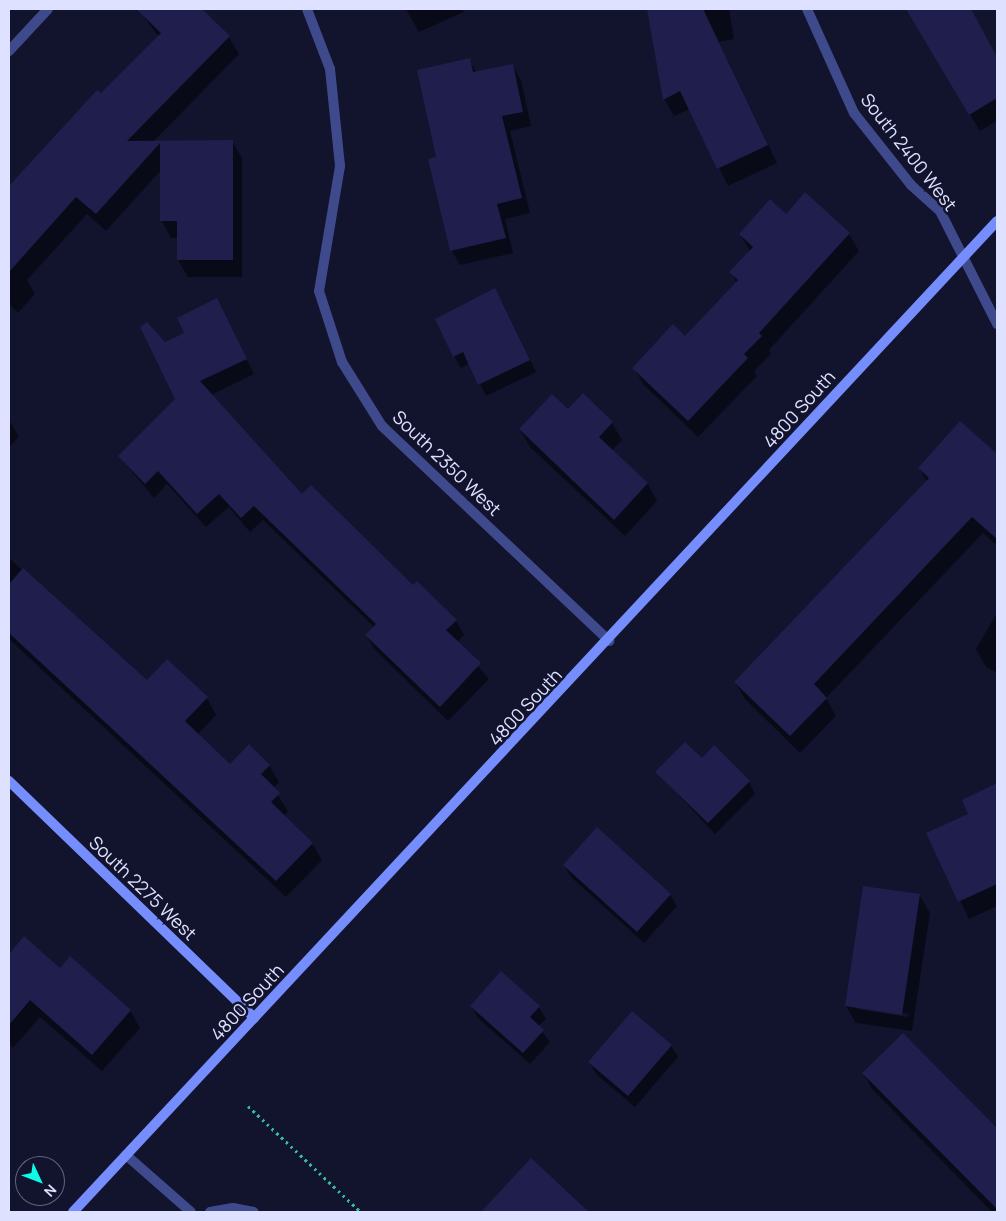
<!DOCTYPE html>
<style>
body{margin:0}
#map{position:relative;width:1006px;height:1221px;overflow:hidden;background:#12132d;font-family:Manrope,sans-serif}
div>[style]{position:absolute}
.shadow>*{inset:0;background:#0007}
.building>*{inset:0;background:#1f1e4d}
.path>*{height:3px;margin-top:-1.5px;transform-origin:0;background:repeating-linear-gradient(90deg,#33be9b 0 2.5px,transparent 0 6.5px)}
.lane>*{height:10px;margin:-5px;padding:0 5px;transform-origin:5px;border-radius:5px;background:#3e4a8b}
.street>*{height:10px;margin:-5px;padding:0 5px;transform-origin:5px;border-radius:5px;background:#3e4a8b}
.secondary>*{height:10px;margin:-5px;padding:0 5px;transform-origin:5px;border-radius:5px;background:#768dfd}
span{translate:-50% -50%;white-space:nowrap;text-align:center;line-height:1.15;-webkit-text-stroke:5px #12132d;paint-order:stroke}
.street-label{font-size:18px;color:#dee1ff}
.frame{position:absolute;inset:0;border:10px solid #dee1ff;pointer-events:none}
.north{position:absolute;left:15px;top:1156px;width:50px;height:50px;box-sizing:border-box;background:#12132d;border:1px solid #646581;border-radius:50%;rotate:133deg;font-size:14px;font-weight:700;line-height:20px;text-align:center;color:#dee1ff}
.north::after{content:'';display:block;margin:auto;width:18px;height:22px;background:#0dfce6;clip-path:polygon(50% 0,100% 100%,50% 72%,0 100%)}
</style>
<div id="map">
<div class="shadow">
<i style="clip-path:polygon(145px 9px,200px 9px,229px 37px,239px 54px,153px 142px,232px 141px,242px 158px,242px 277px,188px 277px,178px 260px,178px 238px,171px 238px,162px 221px,162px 169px,106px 231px,87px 214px,27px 280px,35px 294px,18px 313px,9px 304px,9px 188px,97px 92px,101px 95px,159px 37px,141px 13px)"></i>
<i style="clip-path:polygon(406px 9px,462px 9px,464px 12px,419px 32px)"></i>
<i style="clip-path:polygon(648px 9px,729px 9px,734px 39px,719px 42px,777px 163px,728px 186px,690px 109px,674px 116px,664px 99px)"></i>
<i style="clip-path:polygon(907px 9px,968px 9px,969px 24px,973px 19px,997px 60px,997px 121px,980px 131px)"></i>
<i style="clip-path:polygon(469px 60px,477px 73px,512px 65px,521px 80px,531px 126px,510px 131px,530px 213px,505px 219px,513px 253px,460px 265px,452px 251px,430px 160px,437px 158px)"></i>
<i style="clip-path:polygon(740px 234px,849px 234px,859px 251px,769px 350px,771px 354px,754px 371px,757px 376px,698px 437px,644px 385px,634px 368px,685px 338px,737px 283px,731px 272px,750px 251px)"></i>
<i style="clip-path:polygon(217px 300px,254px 374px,211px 395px,302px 496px,456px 621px,464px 635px,457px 642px,489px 679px,448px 721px,375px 650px,366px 635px,374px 627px,263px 520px,250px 532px,229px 507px,206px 527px,167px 484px,154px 498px,119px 456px,177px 399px,165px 343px,185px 333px)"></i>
<i style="clip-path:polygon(502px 302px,536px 372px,486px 396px,470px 363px,461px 368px,454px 356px)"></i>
<i style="clip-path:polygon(568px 410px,612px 423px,622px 440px,612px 450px,648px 484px,657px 501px,625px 536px,530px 447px,520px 430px)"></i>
<i style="clip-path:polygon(9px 420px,19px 437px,9px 447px)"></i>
<i style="clip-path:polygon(960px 423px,997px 456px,997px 546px,983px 533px,826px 698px,836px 716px,800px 753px,745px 699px,735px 682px,927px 482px,919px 468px)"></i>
<i style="clip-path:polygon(9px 558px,147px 681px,207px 698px,216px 715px,197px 735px,230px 766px,269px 765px,279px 782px,273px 788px,288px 811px,284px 816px,312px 843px,322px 860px,286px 897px,9px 639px)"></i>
<i style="clip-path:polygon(997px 613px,997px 673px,986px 667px,976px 649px)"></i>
<i style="clip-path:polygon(702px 760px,749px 782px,755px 794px,715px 834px,657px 772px)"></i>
<i style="clip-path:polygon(993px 786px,997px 794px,997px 906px,969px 919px,928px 834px,970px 814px)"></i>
<i style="clip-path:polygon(564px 865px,670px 895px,677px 906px,644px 943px,571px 877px)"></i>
<i style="clip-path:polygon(evenodd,920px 896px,930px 913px,912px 1031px,856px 1023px,846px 1006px,920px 896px,857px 1007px,909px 1014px,908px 1017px,857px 1009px,857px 1007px)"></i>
<i style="clip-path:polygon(24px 938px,60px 970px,130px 1010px,140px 1028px,102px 1071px,40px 1017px,13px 1048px,9px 1044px,9px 955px)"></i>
<i style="clip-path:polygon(471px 1006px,539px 1007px,546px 1019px,538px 1026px,550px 1042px,530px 1064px,478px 1018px)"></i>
<i style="clip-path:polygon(903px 1035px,997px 1130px,997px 1212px,992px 1212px,872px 1089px,864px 1074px)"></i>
<i style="clip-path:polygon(671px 1045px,678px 1057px,635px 1107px,596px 1074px,589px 1062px)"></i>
<i style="clip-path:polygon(532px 1160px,587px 1212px,482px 1212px)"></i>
</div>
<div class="building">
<i style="clip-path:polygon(136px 9px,202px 9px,230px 36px,127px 141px,233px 140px,233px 260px,177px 260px,177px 221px,160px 221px,160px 143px,96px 214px,76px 197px,9px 272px,9px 186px,97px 90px,101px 93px,161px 33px)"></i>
<i style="clip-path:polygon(647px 9px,703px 9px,768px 145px,717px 169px,680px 91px,663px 100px)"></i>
<i style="clip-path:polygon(906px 9px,971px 9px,997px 57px,997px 98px,969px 115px)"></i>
<i style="clip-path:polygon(470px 58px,473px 72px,513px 64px,523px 112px,502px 116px,522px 198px,497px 204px,506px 238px,450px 251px,428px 159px,436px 157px,417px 70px)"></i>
<i style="clip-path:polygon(805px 192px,850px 233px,759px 333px,762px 336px,744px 354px,748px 358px,688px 421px,632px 368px,673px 324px,685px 336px,738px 280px,729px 272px,753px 247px,739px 234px,770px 199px,786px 214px)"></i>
<i style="clip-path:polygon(495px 288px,530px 360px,478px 385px,463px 352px,453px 357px,435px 319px)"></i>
<i style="clip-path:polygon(217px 298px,247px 359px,200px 381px,302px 494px,311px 485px,413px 585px,417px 581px,457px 620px,446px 630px,481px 663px,440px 707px,365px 635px,376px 624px,254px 506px,241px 518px,219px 494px,197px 514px,158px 471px,145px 484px,118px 456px,175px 399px,140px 327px,147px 322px,165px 342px,184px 333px,177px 318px)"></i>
<i style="clip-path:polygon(583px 393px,613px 422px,599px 437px,648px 483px,614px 520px,519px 429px,552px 394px,568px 409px)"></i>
<i style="clip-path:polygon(960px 421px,997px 454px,997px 539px,972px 517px,814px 684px,827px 698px,790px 736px,734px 682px,929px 478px,918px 468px)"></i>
<i style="clip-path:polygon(23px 568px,147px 680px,167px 659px,208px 697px,185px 721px,230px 764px,249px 744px,270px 765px,261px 774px,280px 793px,271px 802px,313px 843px,276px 881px,9px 633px,9px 584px)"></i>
<i style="clip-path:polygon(685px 742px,702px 758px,714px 745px,750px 781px,708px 823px,655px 772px)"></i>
<i style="clip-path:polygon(997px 783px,997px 884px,958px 902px,926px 833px,968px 814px,962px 800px)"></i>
<i style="clip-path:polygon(597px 827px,671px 894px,637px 932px,563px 865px)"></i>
<i style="clip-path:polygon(863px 886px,920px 894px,902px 1015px,845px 1006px)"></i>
<i style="clip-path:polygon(24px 936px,60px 968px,70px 956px,131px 1010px,92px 1055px,30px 1000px,9px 1025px,9px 954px)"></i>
<i style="clip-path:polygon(501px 971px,540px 1006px,530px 1017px,544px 1030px,523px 1053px,470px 1006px)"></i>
<i style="clip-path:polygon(632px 1011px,672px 1045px,628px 1096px,588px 1062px)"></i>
<i style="clip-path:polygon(903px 1033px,997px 1128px,997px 1209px,862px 1073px)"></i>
<i style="clip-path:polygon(531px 1158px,589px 1212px,481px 1212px)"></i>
</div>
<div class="path">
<i style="left:248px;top:1106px;width:155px;rotate:43.2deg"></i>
</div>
<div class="lane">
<i style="left:126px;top:1155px;width:86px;rotate:41.2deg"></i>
<i style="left:210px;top:1212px;width:23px;rotate:-10deg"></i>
<i style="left:233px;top:1208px;width:21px;rotate:11deg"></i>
</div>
<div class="street">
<i style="left:307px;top:9px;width:64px;rotate:69deg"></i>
<i style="left:330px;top:69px;width:98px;rotate:84.1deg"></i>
<i style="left:340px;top:166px;width:127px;rotate:99.5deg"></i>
<i style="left:319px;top:291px;width:75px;rotate:72.1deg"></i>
<i style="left:342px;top:362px;width:75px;rotate:58deg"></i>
<i style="left:382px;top:426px;width:313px;rotate:43.4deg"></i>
<i style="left:807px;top:9px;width:114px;rotate:65.7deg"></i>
<i style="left:854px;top:113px;width:92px;rotate:51.6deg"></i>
<i style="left:911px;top:185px;width:39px;rotate:42deg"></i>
<i style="left:940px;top:211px;width:127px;rotate:63.2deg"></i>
<i style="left:9px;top:51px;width:57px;rotate:-47.1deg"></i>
</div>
<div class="secondary">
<i style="left:9px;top:781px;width:341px;rotate:44deg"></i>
<i style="left:73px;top:1212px;width:1355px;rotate:-47deg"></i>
</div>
<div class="street-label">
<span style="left:909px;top:152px;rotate:52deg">South 2400 West</span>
<span style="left:799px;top:409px;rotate:-48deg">4800 South</span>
<span style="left:447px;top:463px;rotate:44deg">South 2350 West</span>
<span style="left:525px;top:707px;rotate:-47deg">4800 South</span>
<span style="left:143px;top:888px;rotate:44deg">South 2275 West</span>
<span style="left:247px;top:1002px;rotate:-47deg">4800 South</span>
</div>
<div class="frame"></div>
<div class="north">N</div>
</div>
